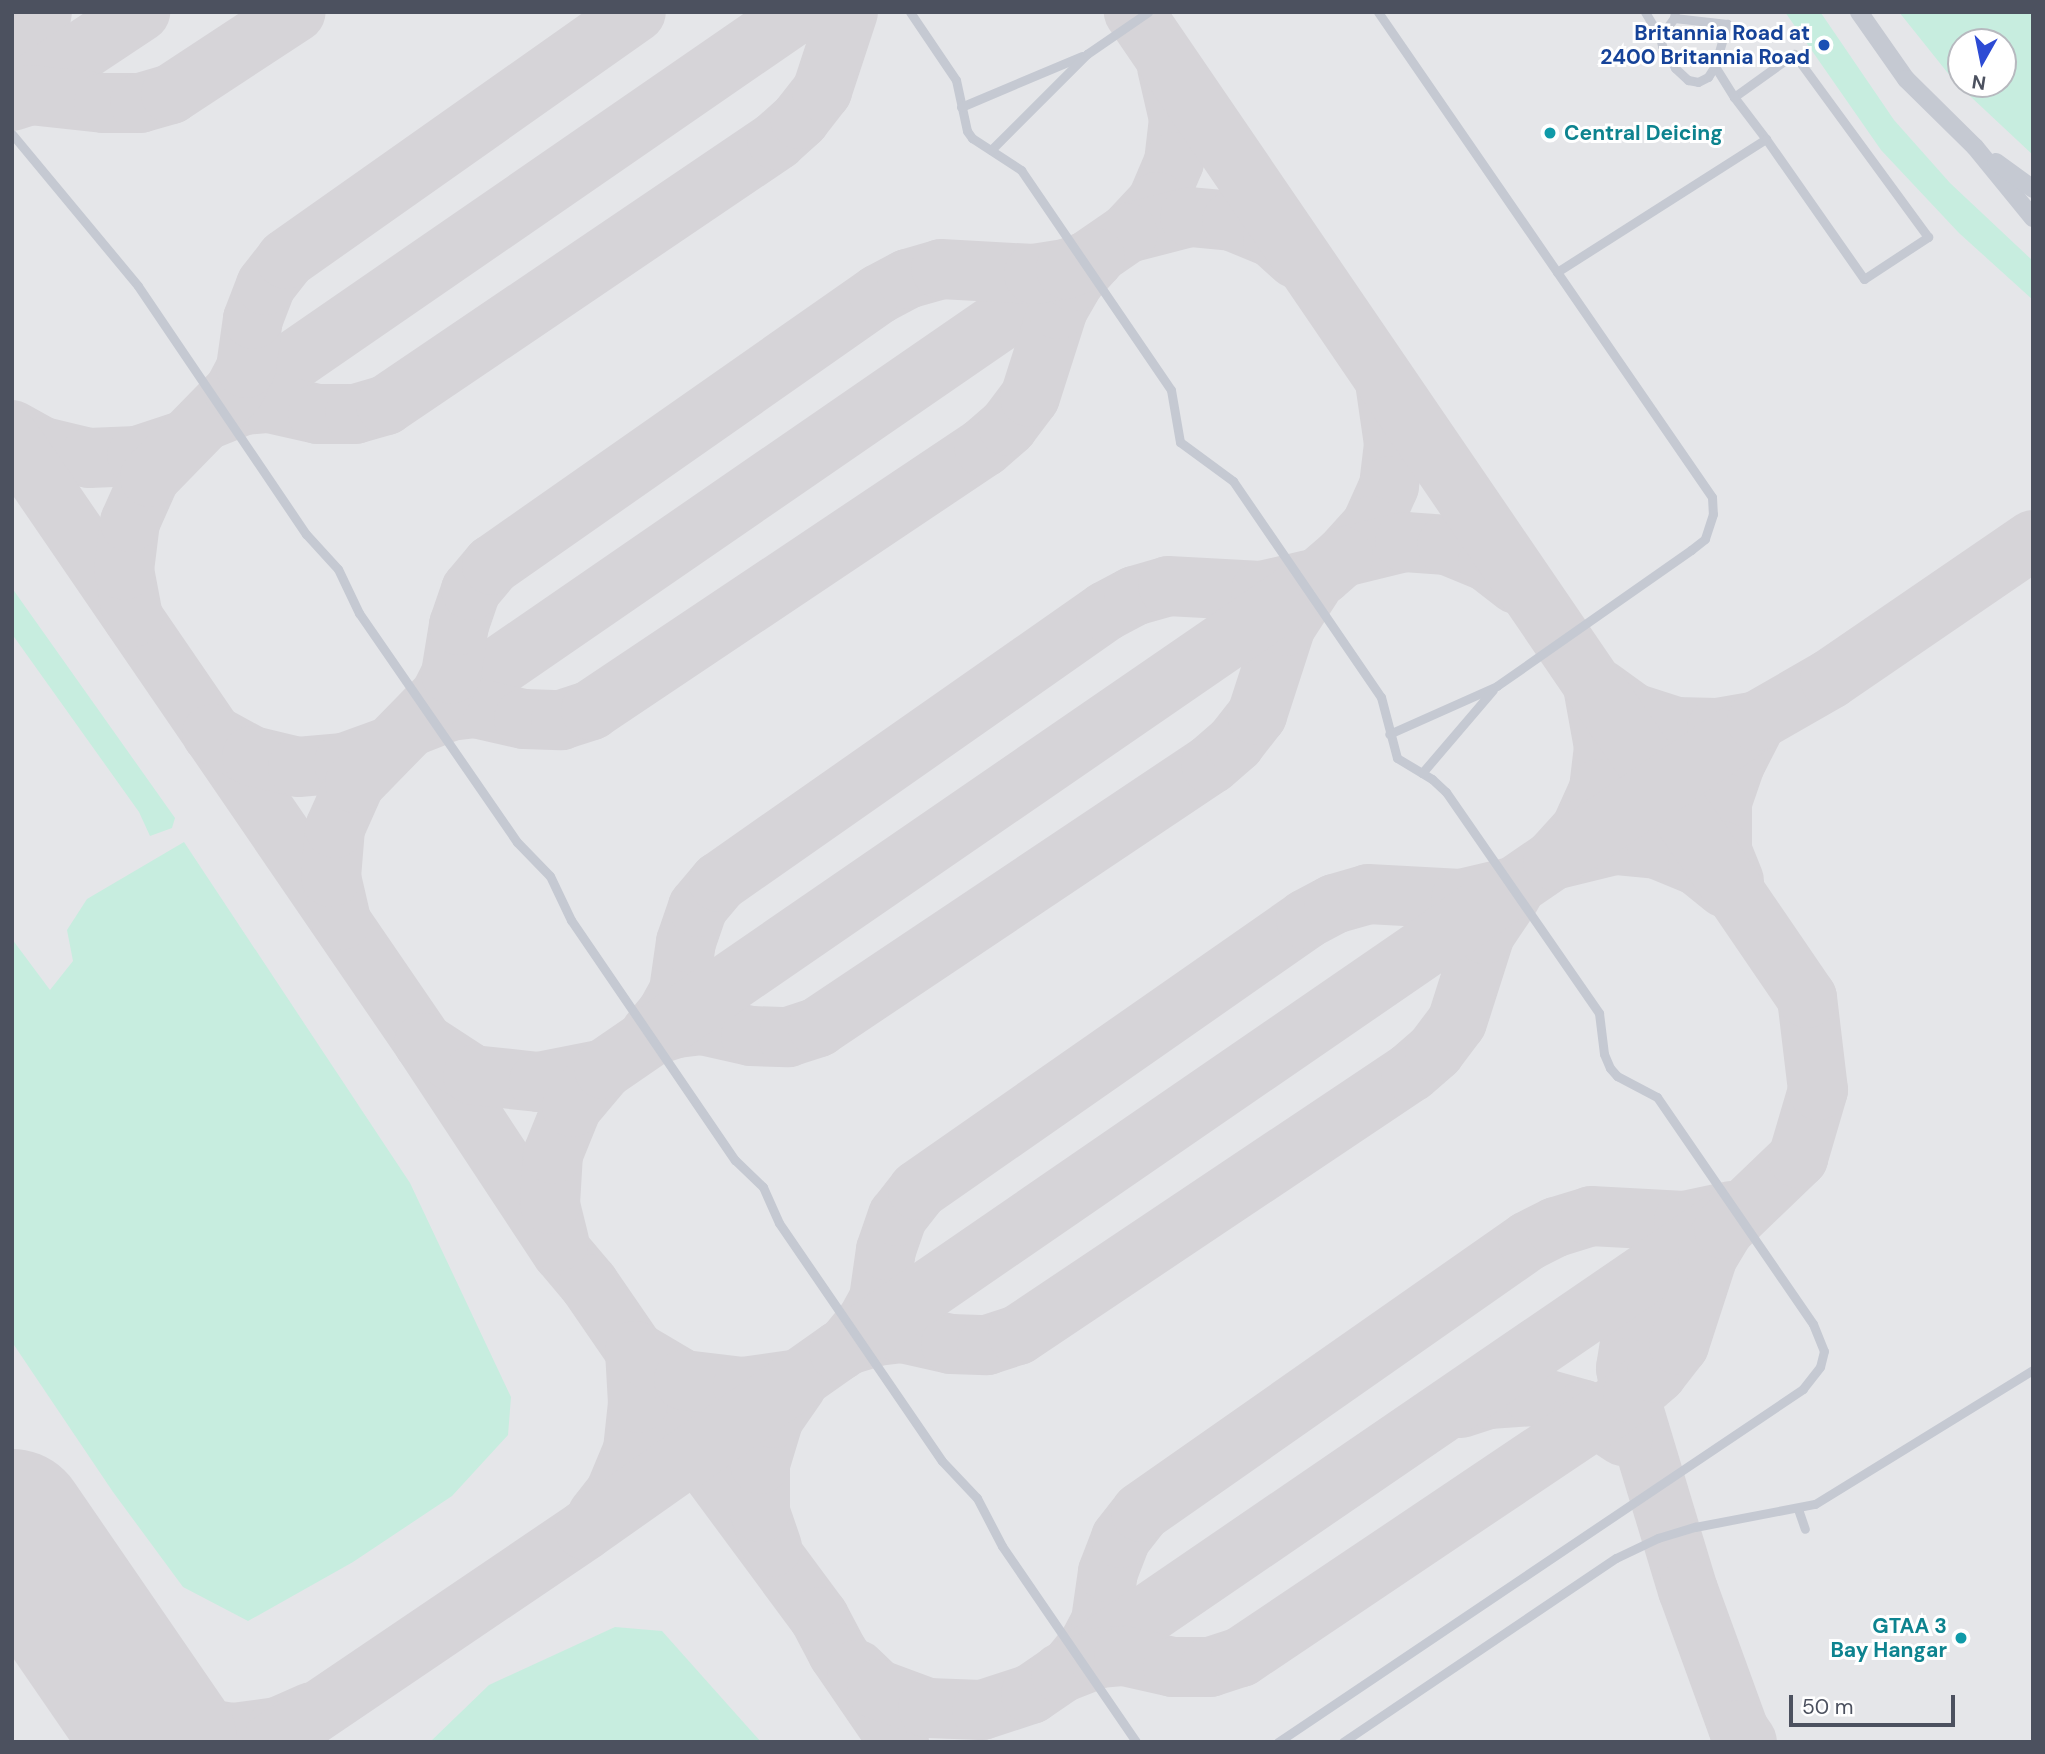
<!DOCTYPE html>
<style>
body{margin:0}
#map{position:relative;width:2045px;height:1754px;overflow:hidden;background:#f5f3f3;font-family:"DM Sans",sans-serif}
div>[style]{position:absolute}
.airport>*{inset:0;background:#e5e6e9}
.green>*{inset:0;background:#c7eddf}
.taxiway>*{height:60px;margin:-30px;padding:0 30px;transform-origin:30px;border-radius:30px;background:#d6d4d8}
.runway>*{height:150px;margin:-75px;padding:0 75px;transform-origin:75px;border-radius:75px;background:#d6d4d8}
.lane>*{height:9px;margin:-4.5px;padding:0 4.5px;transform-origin:4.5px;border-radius:4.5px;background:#c5c9d2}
.street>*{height:18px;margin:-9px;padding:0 9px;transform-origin:9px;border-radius:9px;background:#c5c9d2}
.dots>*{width:19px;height:19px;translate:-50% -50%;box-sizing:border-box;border:4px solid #fff;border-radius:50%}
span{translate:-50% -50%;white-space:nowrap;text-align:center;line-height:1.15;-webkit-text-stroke:6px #fff;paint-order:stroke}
.transit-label{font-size:21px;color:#164399;font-weight:700}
.right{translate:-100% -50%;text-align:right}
.culture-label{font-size:21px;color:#0d838f;font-weight:700}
.left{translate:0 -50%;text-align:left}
.frame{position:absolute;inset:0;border:14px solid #4c515f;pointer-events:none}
.north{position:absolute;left:1947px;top:28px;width:70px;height:70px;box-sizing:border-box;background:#fff;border:2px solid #b7b9bf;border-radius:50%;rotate:189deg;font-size:19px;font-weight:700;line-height:28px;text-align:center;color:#4c515f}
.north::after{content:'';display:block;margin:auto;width:24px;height:32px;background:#2d4bd4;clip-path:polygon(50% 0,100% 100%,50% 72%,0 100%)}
.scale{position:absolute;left:1789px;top:1695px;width:166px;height:32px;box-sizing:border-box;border:4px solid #4c515f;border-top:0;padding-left:9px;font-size:21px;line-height:24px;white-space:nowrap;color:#4c515f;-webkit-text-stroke:5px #fff;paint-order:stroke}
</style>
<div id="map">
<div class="airport">
<i style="clip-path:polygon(evenodd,12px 12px,2033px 12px,2033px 1742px,12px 1742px,12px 12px,1961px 42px,2003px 42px,2003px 84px,1961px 84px,1961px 42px)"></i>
</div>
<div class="green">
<i style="clip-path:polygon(1785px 12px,1821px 13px,1894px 120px,1950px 183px,2033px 261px,2033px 300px,1959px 233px,1881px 150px)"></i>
<i style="clip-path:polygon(evenodd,1899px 12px,2033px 12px,2033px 155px,1955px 82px,1899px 12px,1961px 42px,2003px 42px,2003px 84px,1961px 84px,1961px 42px)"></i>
<i style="clip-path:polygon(12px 588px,175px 818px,172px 828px,150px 836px,139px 812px,12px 634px)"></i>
<i style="clip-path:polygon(184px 842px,410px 1183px,511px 1397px,508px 1435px,452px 1496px,353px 1562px,248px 1621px,183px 1587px,113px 1492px,12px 1342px,12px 939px,50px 990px,73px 961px,67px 930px,87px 899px)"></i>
<i style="clip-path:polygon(615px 1627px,662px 1631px,761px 1742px,430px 1742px,489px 1685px)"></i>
</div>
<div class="taxiway">
<i style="left:1167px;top:67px;width:53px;rotate:77deg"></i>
<i style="left:1179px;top:119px;width:43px;rotate:96.6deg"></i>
<i style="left:1174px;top:162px;width:43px;rotate:113deg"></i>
<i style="left:1157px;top:202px;width:42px;rotate:133.1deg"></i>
<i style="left:1128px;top:233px;width:64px;rotate:-14.5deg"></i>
<i style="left:1190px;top:217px;width:42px;rotate:5.4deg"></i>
<i style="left:1232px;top:221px;width:44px;rotate:22.5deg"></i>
<i style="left:1273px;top:238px;width:31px;rotate:42deg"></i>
<i style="left:12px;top:89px;width:61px;rotate:-64.7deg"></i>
<i style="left:38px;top:34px;width:22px;rotate:-80deg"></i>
<i style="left:12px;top:97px;width:154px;rotate:-33.6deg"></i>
<i style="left:12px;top:101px;width:19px;rotate:-18deg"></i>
<i style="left:30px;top:95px;width:74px;rotate:6.2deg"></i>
<i style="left:104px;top:103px;width:36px"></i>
<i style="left:140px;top:103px;width:32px;rotate:-16deg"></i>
<i style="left:171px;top:94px;width:149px;rotate:-33.3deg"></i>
<i style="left:1385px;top:382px;width:63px;rotate:81.7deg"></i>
<i style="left:1394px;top:444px;width:42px;rotate:96.8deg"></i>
<i style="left:1389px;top:486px;width:44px;rotate:114.2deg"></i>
<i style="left:1371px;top:526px;width:42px;rotate:132.1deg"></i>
<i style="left:1343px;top:557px;width:64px;rotate:-13.6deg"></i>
<i style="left:1405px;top:542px;width:42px;rotate:4.1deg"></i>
<i style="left:1447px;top:545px;width:44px;rotate:22.5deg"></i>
<i style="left:1488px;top:562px;width:36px;rotate:38deg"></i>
<i style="left:222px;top:410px;width:701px;rotate:-34.6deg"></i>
<i style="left:207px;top:420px;width:40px;rotate:-22deg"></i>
<i style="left:244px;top:405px;width:25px;rotate:-5deg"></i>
<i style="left:269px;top:403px;width:50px;rotate:12.7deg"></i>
<i style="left:318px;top:414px;width:37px"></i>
<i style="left:355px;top:414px;width:32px;rotate:-16deg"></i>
<i style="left:386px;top:405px;width:472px;rotate:-34.1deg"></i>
<i style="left:777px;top:140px;width:31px;rotate:-42deg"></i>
<i style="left:800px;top:119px;width:36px;rotate:-52deg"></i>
<i style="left:822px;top:91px;width:83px;rotate:-71.8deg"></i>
<i style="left:12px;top:430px;width:35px;rotate:29deg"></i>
<i style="left:43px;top:447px;width:47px;rotate:13.4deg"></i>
<i style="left:89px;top:458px;width:48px;rotate:-2.4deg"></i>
<i style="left:137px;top:456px;width:47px;rotate:-18.4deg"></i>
<i style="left:12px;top:441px;width:729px;rotate:55.61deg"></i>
<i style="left:424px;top:1043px;width:250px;rotate:56.6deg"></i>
<i style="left:562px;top:1252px;width:42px;rotate:49.8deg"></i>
<i style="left:589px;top:1284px;width:81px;rotate:55.5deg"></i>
<i style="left:635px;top:1351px;width:117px;rotate:58.6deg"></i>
<i style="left:696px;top:1451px;width:207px;rotate:53.5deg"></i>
<i style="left:819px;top:1617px;width:41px;rotate:62.2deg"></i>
<i style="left:838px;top:1653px;width:108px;rotate:55.6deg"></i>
<i style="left:133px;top:617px;width:48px;rotate:-100.8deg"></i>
<i style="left:124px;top:570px;width:48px;rotate:-82.9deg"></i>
<i style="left:130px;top:522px;width:49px;rotate:-66deg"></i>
<i style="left:150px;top:477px;width:120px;rotate:-45.7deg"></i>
<i style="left:234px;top:391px;width:26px;rotate:-62deg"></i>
<i style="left:246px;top:368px;width:49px;rotate:-81.9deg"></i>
<i style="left:253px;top:319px;width:36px;rotate:-69deg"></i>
<i style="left:266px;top:285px;width:33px;rotate:-52deg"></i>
<i style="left:286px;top:259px;width:428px;rotate:-35.2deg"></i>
<i style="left:1600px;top:689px;width:41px;rotate:36deg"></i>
<i style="left:1633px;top:713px;width:45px;rotate:18deg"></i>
<i style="left:1676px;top:727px;width:41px;rotate:1.4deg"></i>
<i style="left:1717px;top:728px;width:41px;rotate:-9.9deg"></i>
<i style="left:1757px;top:721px;width:48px;rotate:117.1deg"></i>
<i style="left:1735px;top:764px;width:40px;rotate:108.9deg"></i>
<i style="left:1722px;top:802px;width:49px;rotate:90deg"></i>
<i style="left:1722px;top:851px;width:32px;rotate:68deg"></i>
<i style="left:1594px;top:692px;width:56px;rotate:79.7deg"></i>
<i style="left:1604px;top:747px;width:42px;rotate:96.8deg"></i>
<i style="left:1599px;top:789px;width:44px;rotate:114.2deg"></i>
<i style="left:1581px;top:829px;width:42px;rotate:132.1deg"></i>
<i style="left:1553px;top:860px;width:64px;rotate:-13.6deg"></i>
<i style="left:1615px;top:845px;width:42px;rotate:5.4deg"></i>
<i style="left:1657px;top:849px;width:44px;rotate:22.5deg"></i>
<i style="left:1698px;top:866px;width:35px;rotate:39deg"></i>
<i style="left:427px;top:716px;width:851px;rotate:-34.57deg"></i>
<i style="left:412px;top:726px;width:41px;rotate:-21.5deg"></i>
<i style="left:450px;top:711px;width:25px;rotate:-7deg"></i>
<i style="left:475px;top:708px;width:50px;rotate:12.7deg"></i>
<i style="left:524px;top:719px;width:37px;rotate:2deg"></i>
<i style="left:561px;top:720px;width:32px;rotate:-18deg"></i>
<i style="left:591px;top:710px;width:473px;rotate:-33.8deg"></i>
<i style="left:984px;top:447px;width:32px;rotate:-41deg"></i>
<i style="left:1008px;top:426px;width:36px;rotate:-53deg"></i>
<i style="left:1030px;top:397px;width:92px;rotate:-72.3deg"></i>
<i style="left:1058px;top:309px;width:32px;rotate:-60deg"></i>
<i style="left:1074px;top:281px;width:31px;rotate:-48deg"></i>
<i style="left:212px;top:734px;width:46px;rotate:28.8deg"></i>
<i style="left:252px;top:756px;width:47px;rotate:13.4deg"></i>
<i style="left:298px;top:767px;width:46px;rotate:-5deg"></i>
<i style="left:344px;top:763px;width:47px;rotate:-20deg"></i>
<i style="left:341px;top:920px;width:44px;rotate:-103.1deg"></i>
<i style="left:331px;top:877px;width:49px;rotate:-85.3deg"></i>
<i style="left:335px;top:828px;width:49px;rotate:-66deg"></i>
<i style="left:355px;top:783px;width:122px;rotate:-45.7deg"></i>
<i style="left:440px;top:696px;width:25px;rotate:-63deg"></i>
<i style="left:451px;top:674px;width:50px;rotate:-80.7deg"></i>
<i style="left:459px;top:625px;width:37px;rotate:-71deg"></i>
<i style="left:471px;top:590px;width:33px;rotate:-50deg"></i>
<i style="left:492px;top:565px;width:472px;rotate:-35deg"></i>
<i style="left:879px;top:294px;width:32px;rotate:-28deg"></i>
<i style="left:907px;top:279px;width:35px;rotate:-16deg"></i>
<i style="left:941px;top:269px;width:93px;rotate:3.1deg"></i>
<i style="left:1034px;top:274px;width:32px;rotate:-9deg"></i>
<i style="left:1066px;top:269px;width:31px;rotate:-21deg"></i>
<i style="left:650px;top:1034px;width:27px;rotate:-51deg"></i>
<i style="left:667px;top:1013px;width:25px;rotate:-61deg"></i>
<i style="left:679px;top:991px;width:49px;rotate:-81.9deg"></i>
<i style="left:686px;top:942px;width:37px;rotate:-71deg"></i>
<i style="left:698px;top:907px;width:33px;rotate:-50deg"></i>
<i style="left:719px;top:882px;width:472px;rotate:-35deg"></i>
<i style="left:1106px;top:611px;width:32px;rotate:-28deg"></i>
<i style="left:1134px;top:596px;width:35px;rotate:-16deg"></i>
<i style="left:1168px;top:586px;width:93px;rotate:3.1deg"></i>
<i style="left:1261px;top:591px;width:49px;rotate:-12.9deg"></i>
<i style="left:652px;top:1036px;width:26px;rotate:-18deg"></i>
<i style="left:677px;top:1028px;width:25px;rotate:-7deg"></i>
<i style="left:702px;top:1025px;width:50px;rotate:12.7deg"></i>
<i style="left:751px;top:1036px;width:37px;rotate:2deg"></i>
<i style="left:788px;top:1037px;width:32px;rotate:-18deg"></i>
<i style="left:818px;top:1027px;width:473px;rotate:-33.8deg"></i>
<i style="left:1211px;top:764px;width:32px;rotate:-41deg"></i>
<i style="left:1235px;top:743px;width:36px;rotate:-52deg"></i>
<i style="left:1257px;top:715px;width:94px;rotate:-72deg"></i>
<i style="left:1286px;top:626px;width:48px;rotate:-57deg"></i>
<i style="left:424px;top:1043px;width:59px;rotate:33.1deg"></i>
<i style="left:473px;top:1075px;width:66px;rotate:6.1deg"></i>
<i style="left:539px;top:1082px;width:66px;rotate:-11.3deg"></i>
<i style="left:559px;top:1241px;width:38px;rotate:-104deg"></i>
<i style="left:550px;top:1204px;width:50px;rotate:-86.6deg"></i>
<i style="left:553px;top:1154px;width:51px;rotate:-68deg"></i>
<i style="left:572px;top:1107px;width:50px;rotate:-49.9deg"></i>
<i style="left:604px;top:1069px;width:872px;rotate:-34.53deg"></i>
<i style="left:1322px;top:575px;width:28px;rotate:-41deg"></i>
<i style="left:1669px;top:1264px;width:30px;rotate:134deg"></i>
<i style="left:1648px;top:1286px;width:41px;rotate:111.5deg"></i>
<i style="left:1633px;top:1324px;width:45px;rotate:99deg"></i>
<i style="left:1626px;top:1368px;width:37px;rotate:81deg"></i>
<i style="left:1632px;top:1405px;width:193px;rotate:73.2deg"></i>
<i style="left:1688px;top:1590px;width:149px;rotate:70deg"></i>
<i style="left:1739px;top:1730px;width:14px;rotate:56deg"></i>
<i style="left:850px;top:1342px;width:27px;rotate:-51deg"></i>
<i style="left:867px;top:1321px;width:25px;rotate:-61deg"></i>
<i style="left:879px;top:1299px;width:49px;rotate:-81.9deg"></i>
<i style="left:886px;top:1250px;width:36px;rotate:-71deg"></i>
<i style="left:898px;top:1216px;width:33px;rotate:-52deg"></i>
<i style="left:918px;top:1190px;width:473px;rotate:-34.9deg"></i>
<i style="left:1306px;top:919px;width:32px;rotate:-28deg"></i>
<i style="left:1334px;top:904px;width:35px;rotate:-16deg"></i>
<i style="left:1368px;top:894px;width:93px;rotate:3.1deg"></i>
<i style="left:1461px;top:899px;width:48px;rotate:-13.2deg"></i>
<i style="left:851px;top:1344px;width:27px;rotate:-17deg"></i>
<i style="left:877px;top:1336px;width:25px;rotate:-7deg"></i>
<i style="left:902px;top:1333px;width:50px;rotate:12.7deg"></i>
<i style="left:951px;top:1344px;width:36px;rotate:2deg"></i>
<i style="left:987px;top:1345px;width:33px;rotate:-18deg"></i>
<i style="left:1018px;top:1335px;width:473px;rotate:-33.8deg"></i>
<i style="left:1411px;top:1072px;width:32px;rotate:-41deg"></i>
<i style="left:1435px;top:1051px;width:36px;rotate:-53deg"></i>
<i style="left:1457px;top:1022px;width:92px;rotate:-72.3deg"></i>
<i style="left:1485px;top:934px;width:48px;rotate:-56deg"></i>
<i style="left:1461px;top:1408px;width:29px;rotate:-18deg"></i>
<i style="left:1489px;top:1399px;width:45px;rotate:-3.8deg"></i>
<i style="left:1534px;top:1396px;width:52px;rotate:15.6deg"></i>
<i style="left:1584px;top:1410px;width:47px;rotate:33.7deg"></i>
<i style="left:597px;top:1516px;width:29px;rotate:-52deg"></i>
<i style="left:615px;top:1493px;width:47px;rotate:-67.3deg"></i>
<i style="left:633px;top:1450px;width:47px;rotate:-83.9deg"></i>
<i style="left:638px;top:1403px;width:52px;rotate:-93.3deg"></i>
<i style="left:635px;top:1351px;width:57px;rotate:30.6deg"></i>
<i style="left:684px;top:1380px;width:59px;rotate:6.8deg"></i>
<i style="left:743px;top:1387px;width:57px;rotate:-8.1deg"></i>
<i style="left:772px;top:1547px;width:37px;rotate:-109deg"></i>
<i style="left:760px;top:1512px;width:48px;rotate:-90deg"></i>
<i style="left:760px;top:1464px;width:48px;rotate:-73.1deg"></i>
<i style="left:774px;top:1418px;width:40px;rotate:-55.1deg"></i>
<i style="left:1073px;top:1664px;width:26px;rotate:-51deg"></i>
<i style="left:1089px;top:1644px;width:26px;rotate:-62deg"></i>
<i style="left:1101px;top:1621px;width:49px;rotate:-81.9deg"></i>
<i style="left:1108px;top:1572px;width:36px;rotate:-69deg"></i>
<i style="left:1121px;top:1538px;width:33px;rotate:-52deg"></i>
<i style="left:1141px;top:1512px;width:472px;rotate:-35deg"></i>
<i style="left:1528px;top:1241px;width:31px;rotate:-27deg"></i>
<i style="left:1556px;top:1227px;width:37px;rotate:-17deg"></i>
<i style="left:1591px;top:1216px;width:93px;rotate:3.1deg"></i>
<i style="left:1684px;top:1221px;width:48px;rotate:-12deg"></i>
<i style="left:857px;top:1670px;width:28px;rotate:44deg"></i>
<i style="left:877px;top:1689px;width:54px;rotate:20.4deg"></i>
<i style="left:928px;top:1708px;width:54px;rotate:2.1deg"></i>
<i style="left:982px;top:1710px;width:52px;rotate:-18.1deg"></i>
<i style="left:1031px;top:1694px;width:847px;rotate:-34.37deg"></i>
<i style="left:1061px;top:1673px;width:41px;rotate:-21.5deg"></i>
<i style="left:1099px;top:1658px;width:25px;rotate:-5deg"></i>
<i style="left:1124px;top:1656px;width:50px;rotate:12.7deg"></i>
<i style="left:1173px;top:1667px;width:37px"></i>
<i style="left:1210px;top:1667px;width:33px;rotate:-18deg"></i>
<i style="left:1241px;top:1657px;width:472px;rotate:-33.9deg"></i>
<i style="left:1633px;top:1394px;width:32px;rotate:-41deg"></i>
<i style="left:1657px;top:1373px;width:36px;rotate:-52deg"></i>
<i style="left:1679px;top:1345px;width:94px;rotate:-72deg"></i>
<i style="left:1708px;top:1256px;width:31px;rotate:-59deg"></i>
<i style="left:1724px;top:1229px;width:103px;rotate:-43.8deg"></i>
<i style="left:1798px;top:1158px;width:71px;rotate:-73.6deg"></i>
<i style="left:1818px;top:1090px;width:93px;rotate:-96.8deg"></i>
<i style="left:1807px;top:998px;width:1194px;rotate:-124.32deg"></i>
<i style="left:116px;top:1675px;width:45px;rotate:44.1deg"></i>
<i style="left:148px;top:1706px;width:45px;rotate:26.6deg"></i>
<i style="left:188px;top:1726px;width:46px;rotate:8.8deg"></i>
<i style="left:233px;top:1733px;width:45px;rotate:-7.6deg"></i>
<i style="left:278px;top:1727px;width:36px;rotate:-24deg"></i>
<i style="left:272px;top:1742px;width:378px;rotate:-34.1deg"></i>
<i style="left:585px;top:1530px;width:311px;rotate:-35.2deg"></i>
<i style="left:839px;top:1351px;width:867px;rotate:-34.52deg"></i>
<i style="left:1553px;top:860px;width:247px;rotate:-34.3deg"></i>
<i style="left:1757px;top:721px;width:84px;rotate:-29.9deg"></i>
<i style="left:1830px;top:679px;width:246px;rotate:-34.4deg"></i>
</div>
<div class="runway">
<i style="left:12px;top:1524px;width:265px;rotate:55.5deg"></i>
</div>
<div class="lane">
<i style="left:910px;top:12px;width:82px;rotate:55.9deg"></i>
<i style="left:956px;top:80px;width:52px;rotate:77.8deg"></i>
<i style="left:967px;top:131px;width:9px;rotate:54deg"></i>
<i style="left:972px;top:138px;width:59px;rotate:33.1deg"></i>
<i style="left:1021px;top:170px;width:266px;rotate:55.7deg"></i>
<i style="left:1171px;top:390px;width:53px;rotate:80.2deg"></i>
<i style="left:1180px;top:442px;width:66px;rotate:36.3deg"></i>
<i style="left:1233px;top:481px;width:262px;rotate:55.6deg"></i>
<i style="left:1381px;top:697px;width:63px;rotate:75.3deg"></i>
<i style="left:1397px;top:758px;width:41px;rotate:31deg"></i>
<i style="left:1432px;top:779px;width:19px;rotate:43deg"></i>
<i style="left:1446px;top:792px;width:269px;rotate:55.3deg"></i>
<i style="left:1599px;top:1013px;width:41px;rotate:83deg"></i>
<i style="left:1604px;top:1054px;width:15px;rotate:67deg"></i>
<i style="left:1610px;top:1068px;width:11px;rotate:49deg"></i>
<i style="left:1617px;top:1076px;width:45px;rotate:27.7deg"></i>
<i style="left:1657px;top:1097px;width:275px;rotate:55.5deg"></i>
<i style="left:1813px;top:1324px;width:29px;rotate:68deg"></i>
<i style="left:1824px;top:1351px;width:16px;rotate:104deg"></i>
<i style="left:1820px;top:1367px;width:28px;rotate:128deg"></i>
<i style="left:1803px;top:1389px;width:633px;rotate:146.08deg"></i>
<i style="left:1378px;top:12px;width:589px;rotate:55.45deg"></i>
<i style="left:1712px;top:497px;width:17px;rotate:87deg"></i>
<i style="left:1713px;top:514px;width:26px;rotate:108deg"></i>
<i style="left:1705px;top:539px;width:18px;rotate:142deg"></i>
<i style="left:1691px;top:550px;width:237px;rotate:145deg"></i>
<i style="left:1497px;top:686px;width:118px;rotate:156deg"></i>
<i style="left:1645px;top:12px;width:29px;rotate:59deg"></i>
<i style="left:1674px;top:18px;width:24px;rotate:126deg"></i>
<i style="left:1660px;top:37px;width:9px;rotate:77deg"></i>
<i style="left:1662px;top:46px;width:26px;rotate:59deg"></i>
<i style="left:1675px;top:68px;width:18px;rotate:43deg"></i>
<i style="left:1688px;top:80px;width:10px;rotate:11deg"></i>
<i style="left:1698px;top:82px;width:11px;rotate:-27deg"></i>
<i style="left:1708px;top:77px;width:13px;rotate:-58deg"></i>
<i style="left:1734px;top:97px;width:53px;rotate:52.7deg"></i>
<i style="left:961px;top:107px;width:131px;rotate:-22.9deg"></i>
<i style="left:12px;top:134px;width:197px;rotate:50.3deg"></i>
<i style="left:138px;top:286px;width:300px;rotate:55.9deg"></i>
<i style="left:306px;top:534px;width:47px;rotate:47.6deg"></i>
<i style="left:338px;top:569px;width:49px;rotate:64.5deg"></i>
<i style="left:359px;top:613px;width:278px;rotate:55.4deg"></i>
<i style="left:517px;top:842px;width:47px;rotate:45.9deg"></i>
<i style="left:550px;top:876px;width:49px;rotate:64.5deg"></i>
<i style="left:571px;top:920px;width:291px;rotate:55.7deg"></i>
<i style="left:735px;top:1160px;width:39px;rotate:44deg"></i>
<i style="left:763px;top:1187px;width:39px;rotate:66deg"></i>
<i style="left:779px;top:1223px;width:288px;rotate:55.6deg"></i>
<i style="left:942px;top:1461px;width:51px;rotate:46.6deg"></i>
<i style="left:977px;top:1498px;width:54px;rotate:62.5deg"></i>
<i style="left:1002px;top:1546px;width:237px;rotate:55.6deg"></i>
<i style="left:991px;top:150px;width:136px;rotate:-45deg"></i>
<i style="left:1087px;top:54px;width:74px;rotate:-34.5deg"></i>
<i style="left:1557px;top:272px;width:248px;rotate:-32.5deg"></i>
<i style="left:1766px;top:139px;width:171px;rotate:55deg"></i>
<i style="left:1864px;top:279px;width:77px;rotate:-33.3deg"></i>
<i style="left:1928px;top:237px;width:227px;rotate:-126.2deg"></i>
<i style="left:1794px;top:54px;width:74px;rotate:144.4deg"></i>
<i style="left:1734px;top:97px;width:36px;rotate:-122deg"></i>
<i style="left:1715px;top:66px;width:44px;rotate:-74.1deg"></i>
<i style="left:1727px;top:24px;width:53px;rotate:-173.5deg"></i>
<i style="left:1674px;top:18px;width:6px;rotate:-81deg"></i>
<i style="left:1422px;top:773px;width:109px;rotate:-49.5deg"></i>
<i style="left:1798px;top:1509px;width:21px;rotate:71deg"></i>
<i style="left:1343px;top:1742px;width:329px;rotate:-34deg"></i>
<i style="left:1616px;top:1558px;width:47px;rotate:-25.5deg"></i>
<i style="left:1658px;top:1538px;width:39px;rotate:-17deg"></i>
<i style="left:1695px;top:1527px;width:122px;rotate:-10.9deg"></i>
<i style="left:1815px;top:1504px;width:256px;rotate:-31.6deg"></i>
</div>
<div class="street">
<i style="left:1859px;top:12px;width:82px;rotate:55deg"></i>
<i style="left:1906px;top:79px;width:97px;rotate:44.6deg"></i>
<i style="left:1975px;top:147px;width:92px;rotate:50.8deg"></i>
<i style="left:1996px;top:162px;width:46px;rotate:36.1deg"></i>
</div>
<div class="dots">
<i style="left:1824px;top:45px;background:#1a4fb4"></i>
<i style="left:1550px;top:133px;background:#0f9aa8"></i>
<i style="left:1961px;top:1638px;background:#0f9aa8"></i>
</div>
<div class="transit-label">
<span class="right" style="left:1810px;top:45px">Britannia Road at<br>2400 Britannia Road</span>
</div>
<div class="culture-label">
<span class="left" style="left:1564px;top:133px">Central Deicing</span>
<span class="right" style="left:1947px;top:1638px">GTAA 3<br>Bay Hangar</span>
</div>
<div class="frame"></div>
<div class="north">N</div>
<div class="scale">50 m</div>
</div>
